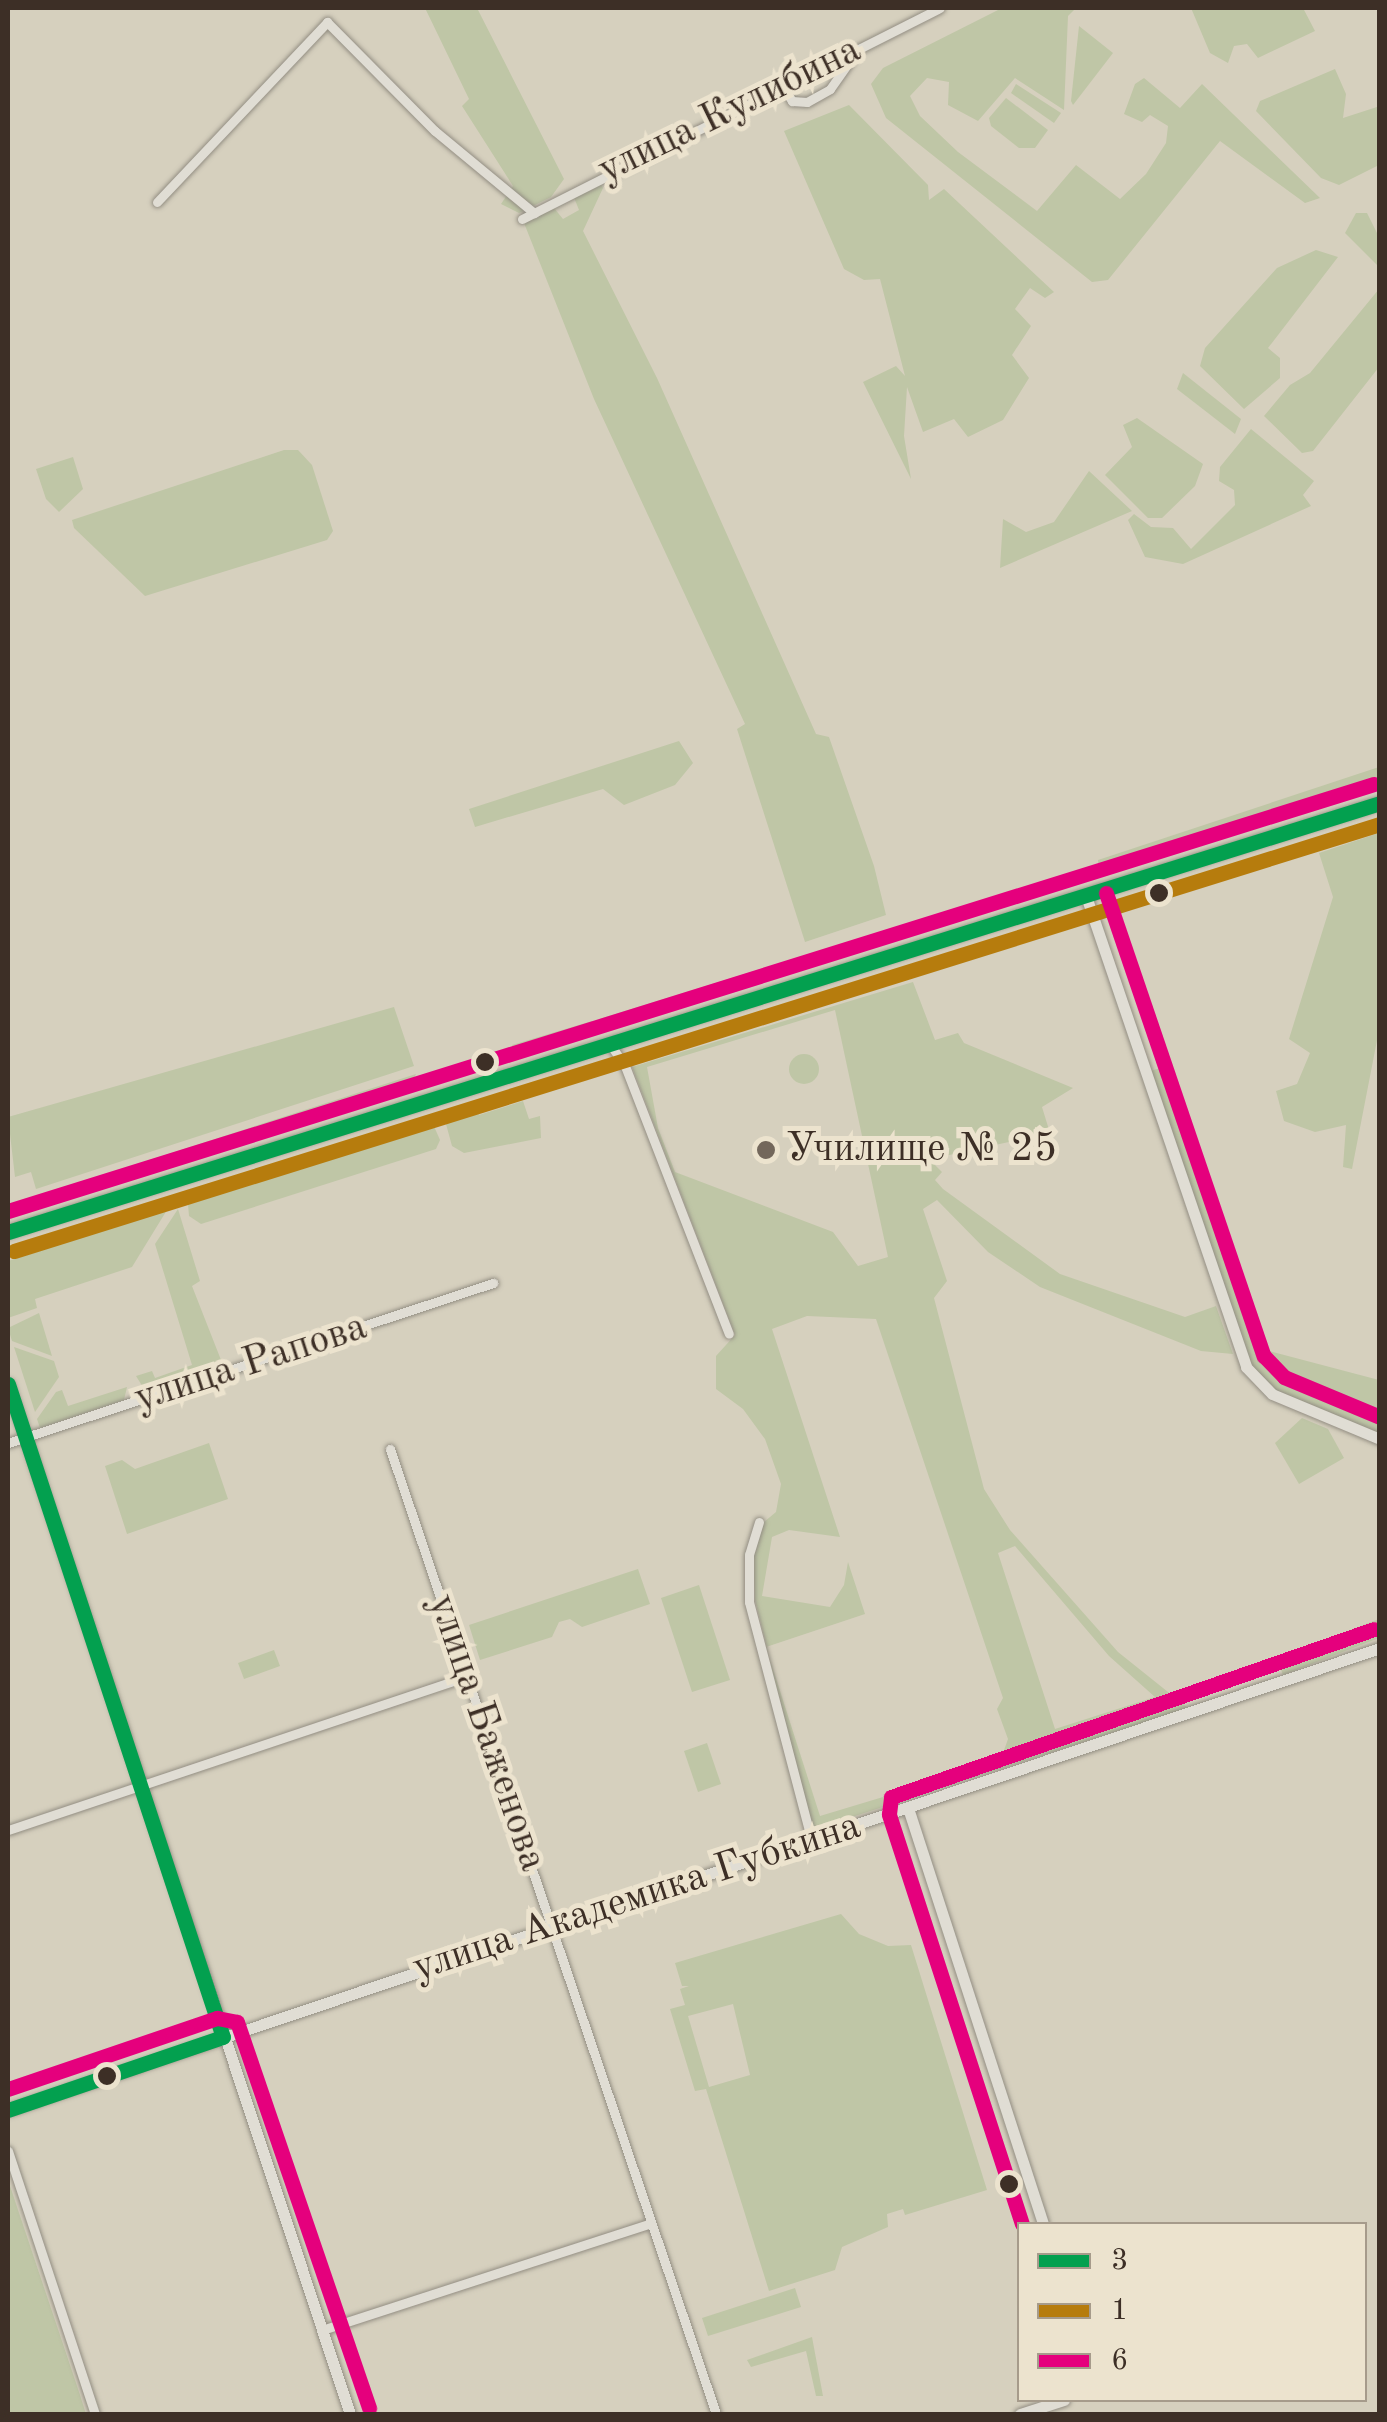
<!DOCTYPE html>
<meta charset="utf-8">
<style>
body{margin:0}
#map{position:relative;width:1387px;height:2422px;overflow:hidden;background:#d6d0be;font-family:"Old Standard TT",serif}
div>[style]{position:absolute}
.green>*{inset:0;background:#bfc6a6}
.round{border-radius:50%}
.roads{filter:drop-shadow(0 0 2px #938e83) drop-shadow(0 0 2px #938e83)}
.minor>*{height:9px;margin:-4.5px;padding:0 4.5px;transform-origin:4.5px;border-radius:4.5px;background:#e0ddd4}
.tertiary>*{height:11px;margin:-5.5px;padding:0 5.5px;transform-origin:5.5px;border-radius:5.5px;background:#e0ddd4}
.secondary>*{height:12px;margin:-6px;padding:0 6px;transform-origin:6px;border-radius:6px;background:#e0ddd4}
.bus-1>*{height:15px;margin:-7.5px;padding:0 7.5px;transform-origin:7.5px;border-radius:7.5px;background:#03a04f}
.bus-2>*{height:15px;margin:-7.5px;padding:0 7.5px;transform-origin:7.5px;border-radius:7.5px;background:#b67c0d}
.bus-3>*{height:15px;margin:-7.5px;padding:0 7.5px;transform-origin:7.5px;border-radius:7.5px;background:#e5007d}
.dots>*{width:28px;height:28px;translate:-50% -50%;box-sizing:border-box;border:5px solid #ece3ce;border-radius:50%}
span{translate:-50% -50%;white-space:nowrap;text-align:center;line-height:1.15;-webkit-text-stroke:10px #ece3ce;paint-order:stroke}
.street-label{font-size:40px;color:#3d2f26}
.poi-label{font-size:40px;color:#3d2f26}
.left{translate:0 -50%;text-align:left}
.frame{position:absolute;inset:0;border:10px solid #3d2f26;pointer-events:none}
.legend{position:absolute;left:1017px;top:2222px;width:350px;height:180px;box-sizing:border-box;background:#ece3ce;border:2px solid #a69b8b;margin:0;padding:12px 18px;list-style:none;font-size:30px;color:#3d2f26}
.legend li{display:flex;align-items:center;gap:20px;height:50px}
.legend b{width:50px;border:2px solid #a69b8b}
</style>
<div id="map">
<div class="green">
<i style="clip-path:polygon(425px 8px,477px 8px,564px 179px,551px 197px,519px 213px,501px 204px,513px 186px,462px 106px,469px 99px)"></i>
<i style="clip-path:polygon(1002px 8px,1076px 8px,1068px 16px,1064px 110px,1015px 78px,978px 121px,948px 105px,949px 82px,927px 78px,910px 96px,920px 116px,958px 152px,1037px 211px,1076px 165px,1120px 199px,1146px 174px,1166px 143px,1168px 126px,1150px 115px,1142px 122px,1124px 114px,1135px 84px,1144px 78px,1180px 108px,1202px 84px,1320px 198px,1305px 203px,1220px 141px,1108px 280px,1092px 282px,886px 118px,871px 84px,883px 68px)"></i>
<i style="clip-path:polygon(1191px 8px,1303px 8px,1315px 31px,1258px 58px,1247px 44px,1234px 46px,1228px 63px,1210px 53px)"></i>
<i style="clip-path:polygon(1079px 26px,1113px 53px,1073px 105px,1071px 101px)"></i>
<i style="clip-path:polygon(1335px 69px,1346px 94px,1343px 118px,1380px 106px,1379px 165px,1339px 185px,1321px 178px,1256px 111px,1260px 101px)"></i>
<i style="clip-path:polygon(1016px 84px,1061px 113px,1054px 123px,1011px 93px)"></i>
<i style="clip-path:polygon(1006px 98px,1048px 130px,1035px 148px,1019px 148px,991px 126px,989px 118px)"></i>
<i style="clip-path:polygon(849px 105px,928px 185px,929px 200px,944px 189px,1054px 292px,1045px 298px,1030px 288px,1015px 309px,1031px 326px,1012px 355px,1029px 378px,1003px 420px,968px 437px,954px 419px,923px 432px,907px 387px,904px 436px,911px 479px,863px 382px,896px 366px,905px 376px,880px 279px,864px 280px,844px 269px,784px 131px)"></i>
<i style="clip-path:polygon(599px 180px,603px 188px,583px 231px,657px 378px,816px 734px,829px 737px,874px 866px,886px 915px,805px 942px,737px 729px,745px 724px,594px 399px,524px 223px,554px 208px,563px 219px,579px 210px,573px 195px)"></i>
<i style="clip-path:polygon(1356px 213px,1367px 213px,1379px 237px,1379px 267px,1345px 233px)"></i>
<i style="clip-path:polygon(1316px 250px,1338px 257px,1268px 348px,1280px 358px,1280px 378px,1244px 409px,1200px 366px,1205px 348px,1277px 268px)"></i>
<i style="clip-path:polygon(1379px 289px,1379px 367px,1313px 451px,1302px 453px,1264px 416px,1290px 385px,1310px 373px)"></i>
<i style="clip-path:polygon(1183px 373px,1241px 419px,1235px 434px,1177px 389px)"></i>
<i style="clip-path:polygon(1137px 418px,1203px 464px,1195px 486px,1162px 518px,1148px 518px,1105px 475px,1132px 447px,1123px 425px)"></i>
<i style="clip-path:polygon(1251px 429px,1314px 481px,1303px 495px,1311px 506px,1183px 564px,1145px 557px,1128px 520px,1134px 514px,1151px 527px,1173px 528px,1191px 549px,1235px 505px,1234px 490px,1219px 481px,1220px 467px)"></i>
<i style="clip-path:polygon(284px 450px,298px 450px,312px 465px,333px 531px,327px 540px,145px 596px,74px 528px,72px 520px)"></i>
<i style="clip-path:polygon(73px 457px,83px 489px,59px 512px,46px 499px,36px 469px)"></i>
<i style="clip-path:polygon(1089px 471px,1132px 511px,1000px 568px,1003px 519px,1026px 532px,1054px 522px)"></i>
<i style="clip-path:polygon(679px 741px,693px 763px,675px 785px,624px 805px,603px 789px,475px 827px,469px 809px)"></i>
<i style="clip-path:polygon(1379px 767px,1379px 782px,1099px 876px,1098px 860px)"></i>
<i style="clip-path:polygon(1379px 833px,1379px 1030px,1352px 1169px,1343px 1167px,1346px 1125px,1315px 1132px,1284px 1121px,1276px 1091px,1297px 1084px,1310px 1053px,1289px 1039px,1333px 897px,1319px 853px)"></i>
<i style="clip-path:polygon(800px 957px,802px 966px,601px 1027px,599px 1019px)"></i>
<i style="clip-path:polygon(evenodd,913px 982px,935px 1040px,958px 1033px,964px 1043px,1073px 1088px,1042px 1107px,1050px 1133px,940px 1157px,935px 1165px,942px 1172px,935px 1180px,943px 1189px,1060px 1274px,1185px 1317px,1216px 1306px,1233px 1354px,1201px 1351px,1040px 1287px,988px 1252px,937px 1200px,923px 1209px,947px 1281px,934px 1298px,984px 1489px,1010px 1530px,1118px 1652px,1188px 1708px,812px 1830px,755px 1600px,753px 1556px,764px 1522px,776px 1512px,781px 1484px,765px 1439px,743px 1409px,716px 1389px,716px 1356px,735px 1335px,632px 1067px,913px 982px,835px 1010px,888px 1257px,858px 1266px,833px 1232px,675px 1172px,658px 1128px,647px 1067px,835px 1010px,913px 982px,807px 1316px,876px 1319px,1003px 1698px,997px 1709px,1008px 1739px,1002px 1756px,956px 1775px,820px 1816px,766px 1647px,865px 1614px,848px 1562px,844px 1585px,830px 1607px,762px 1596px,772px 1537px,789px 1530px,840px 1537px,772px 1329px,807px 1316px,913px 982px,1015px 1546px,1109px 1656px,1155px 1697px,1055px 1729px,998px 1553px,1015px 1546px)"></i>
<i style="clip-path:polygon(851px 985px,859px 991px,763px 1020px,770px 1010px)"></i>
<i style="clip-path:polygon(394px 1007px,414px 1066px,36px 1189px,31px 1172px,15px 1177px,8px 1117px)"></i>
<i style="clip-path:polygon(750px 1017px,756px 1022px,631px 1061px,637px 1052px)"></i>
<i style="clip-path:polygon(592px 1021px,594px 1029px,515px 1053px,512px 1045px)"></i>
<i class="round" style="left:789px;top:1054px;width:30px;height:30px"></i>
<i style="clip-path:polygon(1168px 1066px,1261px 1349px,1379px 1380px,1379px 1433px,1275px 1390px,1250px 1363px,1150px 1071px)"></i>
<i style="clip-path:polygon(416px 1074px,411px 1084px,31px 1206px,23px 1201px)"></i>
<i style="clip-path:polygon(523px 1101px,529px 1119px,540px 1116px,541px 1138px,464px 1153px,452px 1146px,443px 1113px,475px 1103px,479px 1115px)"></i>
<i style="clip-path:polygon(430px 1117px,440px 1140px,436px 1149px,201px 1224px,189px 1216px,187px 1193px)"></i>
<i style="clip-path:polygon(178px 1209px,200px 1281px,192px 1286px,221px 1360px,214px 1370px,146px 1392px,136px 1376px,152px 1371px,155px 1378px,192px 1365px,155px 1244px)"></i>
<i style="clip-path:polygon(167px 1210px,132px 1267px,35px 1299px,37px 1308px,8px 1318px,8px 1261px)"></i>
<i style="clip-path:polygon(39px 1313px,52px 1356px,12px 1341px,8px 1328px)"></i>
<i style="clip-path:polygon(14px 1347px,54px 1361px,59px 1377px,35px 1412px)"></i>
<i style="clip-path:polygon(127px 1387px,124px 1400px,40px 1428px,37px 1419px,56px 1392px,62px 1390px,68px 1406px)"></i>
<i style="clip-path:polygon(1302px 1418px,1328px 1429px,1344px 1458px,1299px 1484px,1275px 1443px)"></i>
<i style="clip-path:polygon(209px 1443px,228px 1499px,127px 1534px,105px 1466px,122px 1460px,135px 1469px)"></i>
<i style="clip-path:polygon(638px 1569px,650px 1604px,582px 1627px,570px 1619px,559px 1622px,552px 1637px,480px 1660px,469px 1625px)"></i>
<i style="clip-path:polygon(699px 1585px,730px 1680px,692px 1692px,661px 1598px)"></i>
<i style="clip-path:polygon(1379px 1619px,1379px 1638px,1283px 1675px,1277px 1658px)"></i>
<i style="clip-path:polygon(274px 1650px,280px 1666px,244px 1679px,238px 1663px)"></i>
<i style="clip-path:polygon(707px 1743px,721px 1784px,698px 1792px,684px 1751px)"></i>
<i style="clip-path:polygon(evenodd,841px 1914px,859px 1934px,888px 1946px,911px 1945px,987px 2190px,905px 2215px,903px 2209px,887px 2214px,888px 2227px,842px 2247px,835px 2270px,769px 2291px,706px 2089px,695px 2091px,670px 2009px,685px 2005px,680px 1989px,689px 1986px,682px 1986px,675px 1963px,841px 1914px,733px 2004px,750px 2075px,709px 2087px,688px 2016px,733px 2004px)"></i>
<i style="clip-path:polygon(8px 2180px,80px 2395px,86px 2414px,8px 2414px)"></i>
<i style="clip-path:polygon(795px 2288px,801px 2307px,708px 2336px,702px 2318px)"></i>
<i style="clip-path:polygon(812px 2337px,823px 2396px,816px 2396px,806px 2351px,751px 2367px,747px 2360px)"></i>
</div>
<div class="roads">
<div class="minor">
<i style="left:782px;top:84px;width:20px;rotate:60deg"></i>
<i style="left:792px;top:101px;width:15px;rotate:4deg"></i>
<i style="left:807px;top:102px;width:26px;rotate:-29deg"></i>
<i style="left:830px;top:89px;width:45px;rotate:-54.9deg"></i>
<i style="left:157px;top:202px;width:248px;rotate:-46.6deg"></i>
<i style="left:327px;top:22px;width:153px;rotate:45.3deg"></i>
<i style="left:435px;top:131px;width:129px;rotate:39.6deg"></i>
<i style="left:522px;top:219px;width:468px;rotate:-26.8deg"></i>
<i style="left:610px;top:1044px;width:27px;rotate:56deg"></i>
<i style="left:625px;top:1066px;width:287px;rotate:68.8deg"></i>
<i style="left:8px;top:1443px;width:511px;rotate:-18.26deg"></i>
<i style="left:390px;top:1449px;width:1019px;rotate:71.33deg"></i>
<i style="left:759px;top:1522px;width:34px;rotate:107deg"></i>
<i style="left:749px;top:1555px;width:47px;rotate:90deg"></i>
<i style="left:749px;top:1602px;width:245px;rotate:75.3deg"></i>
<i style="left:8px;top:1830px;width:484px;rotate:-18.5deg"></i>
<i style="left:8px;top:2151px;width:277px;rotate:71.7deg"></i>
<i style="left:322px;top:2330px;width:346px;rotate:-18deg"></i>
</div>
<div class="tertiary">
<i style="left:1087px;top:899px;width:494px;rotate:71.2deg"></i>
<i style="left:1246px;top:1367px;width:37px;rotate:46deg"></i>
<i style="left:1272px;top:1394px;width:117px;rotate:22.6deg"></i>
<i style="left:8px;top:1384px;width:1085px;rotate:71.63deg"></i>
<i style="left:908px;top:1808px;width:437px;rotate:72deg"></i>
<i style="left:8px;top:2110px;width:1448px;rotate:-18.61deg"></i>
<i style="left:1020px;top:2414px;width:46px;rotate:-17.7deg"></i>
</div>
<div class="secondary">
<i style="left:8px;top:1232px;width:1438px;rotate:-17.36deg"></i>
</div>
</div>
<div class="bus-1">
<i style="left:8px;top:1232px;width:1438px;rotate:-17.36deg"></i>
<i style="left:8px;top:1384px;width:687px;rotate:71.78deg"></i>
<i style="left:8px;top:2110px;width:227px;rotate:-18.8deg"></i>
</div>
<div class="bus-2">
<i style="left:14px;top:1251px;width:1431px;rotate:-17.36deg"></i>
</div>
<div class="bus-3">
<i style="left:1106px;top:893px;width:489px;rotate:71.2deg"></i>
<i style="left:1264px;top:1356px;width:29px;rotate:46deg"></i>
<i style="left:1284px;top:1377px;width:104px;rotate:22.6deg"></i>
<i style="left:8px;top:1211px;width:1431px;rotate:-17.36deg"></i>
<i style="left:8px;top:2089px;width:221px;rotate:-18.8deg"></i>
<i style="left:217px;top:2018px;width:20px;rotate:11deg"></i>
<i style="left:237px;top:2022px;width:408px;rotate:71.1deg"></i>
<i style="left:1022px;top:2224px;width:431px;rotate:-108deg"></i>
<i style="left:889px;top:1814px;width:17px;rotate:-83deg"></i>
<i style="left:891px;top:1797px;width:511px;rotate:-19.18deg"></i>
</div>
<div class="dots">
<i style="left:1159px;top:893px;background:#3d2f26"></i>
<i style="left:485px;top:1062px;background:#3d2f26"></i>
<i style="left:766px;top:1150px;background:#73675b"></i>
<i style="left:107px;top:2076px;background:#3d2f26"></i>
<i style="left:1009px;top:2184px;background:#3d2f26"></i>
</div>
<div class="street-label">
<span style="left:730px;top:111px;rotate:-26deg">улица Кулибина</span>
<span style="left:251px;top:1364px;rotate:-18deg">улица Рапова</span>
<span style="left:486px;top:1733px;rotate:71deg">улица Баженова</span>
<span style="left:637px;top:1898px;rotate:-18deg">улица Академика Губкина</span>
</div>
<div class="poi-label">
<span class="left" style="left:786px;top:1150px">Училище № 25</span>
</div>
<div class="frame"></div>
<ul class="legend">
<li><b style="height:12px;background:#03a04f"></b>3</li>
<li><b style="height:12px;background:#b67c0d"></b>1</li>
<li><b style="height:12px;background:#e5007d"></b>6</li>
</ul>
</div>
